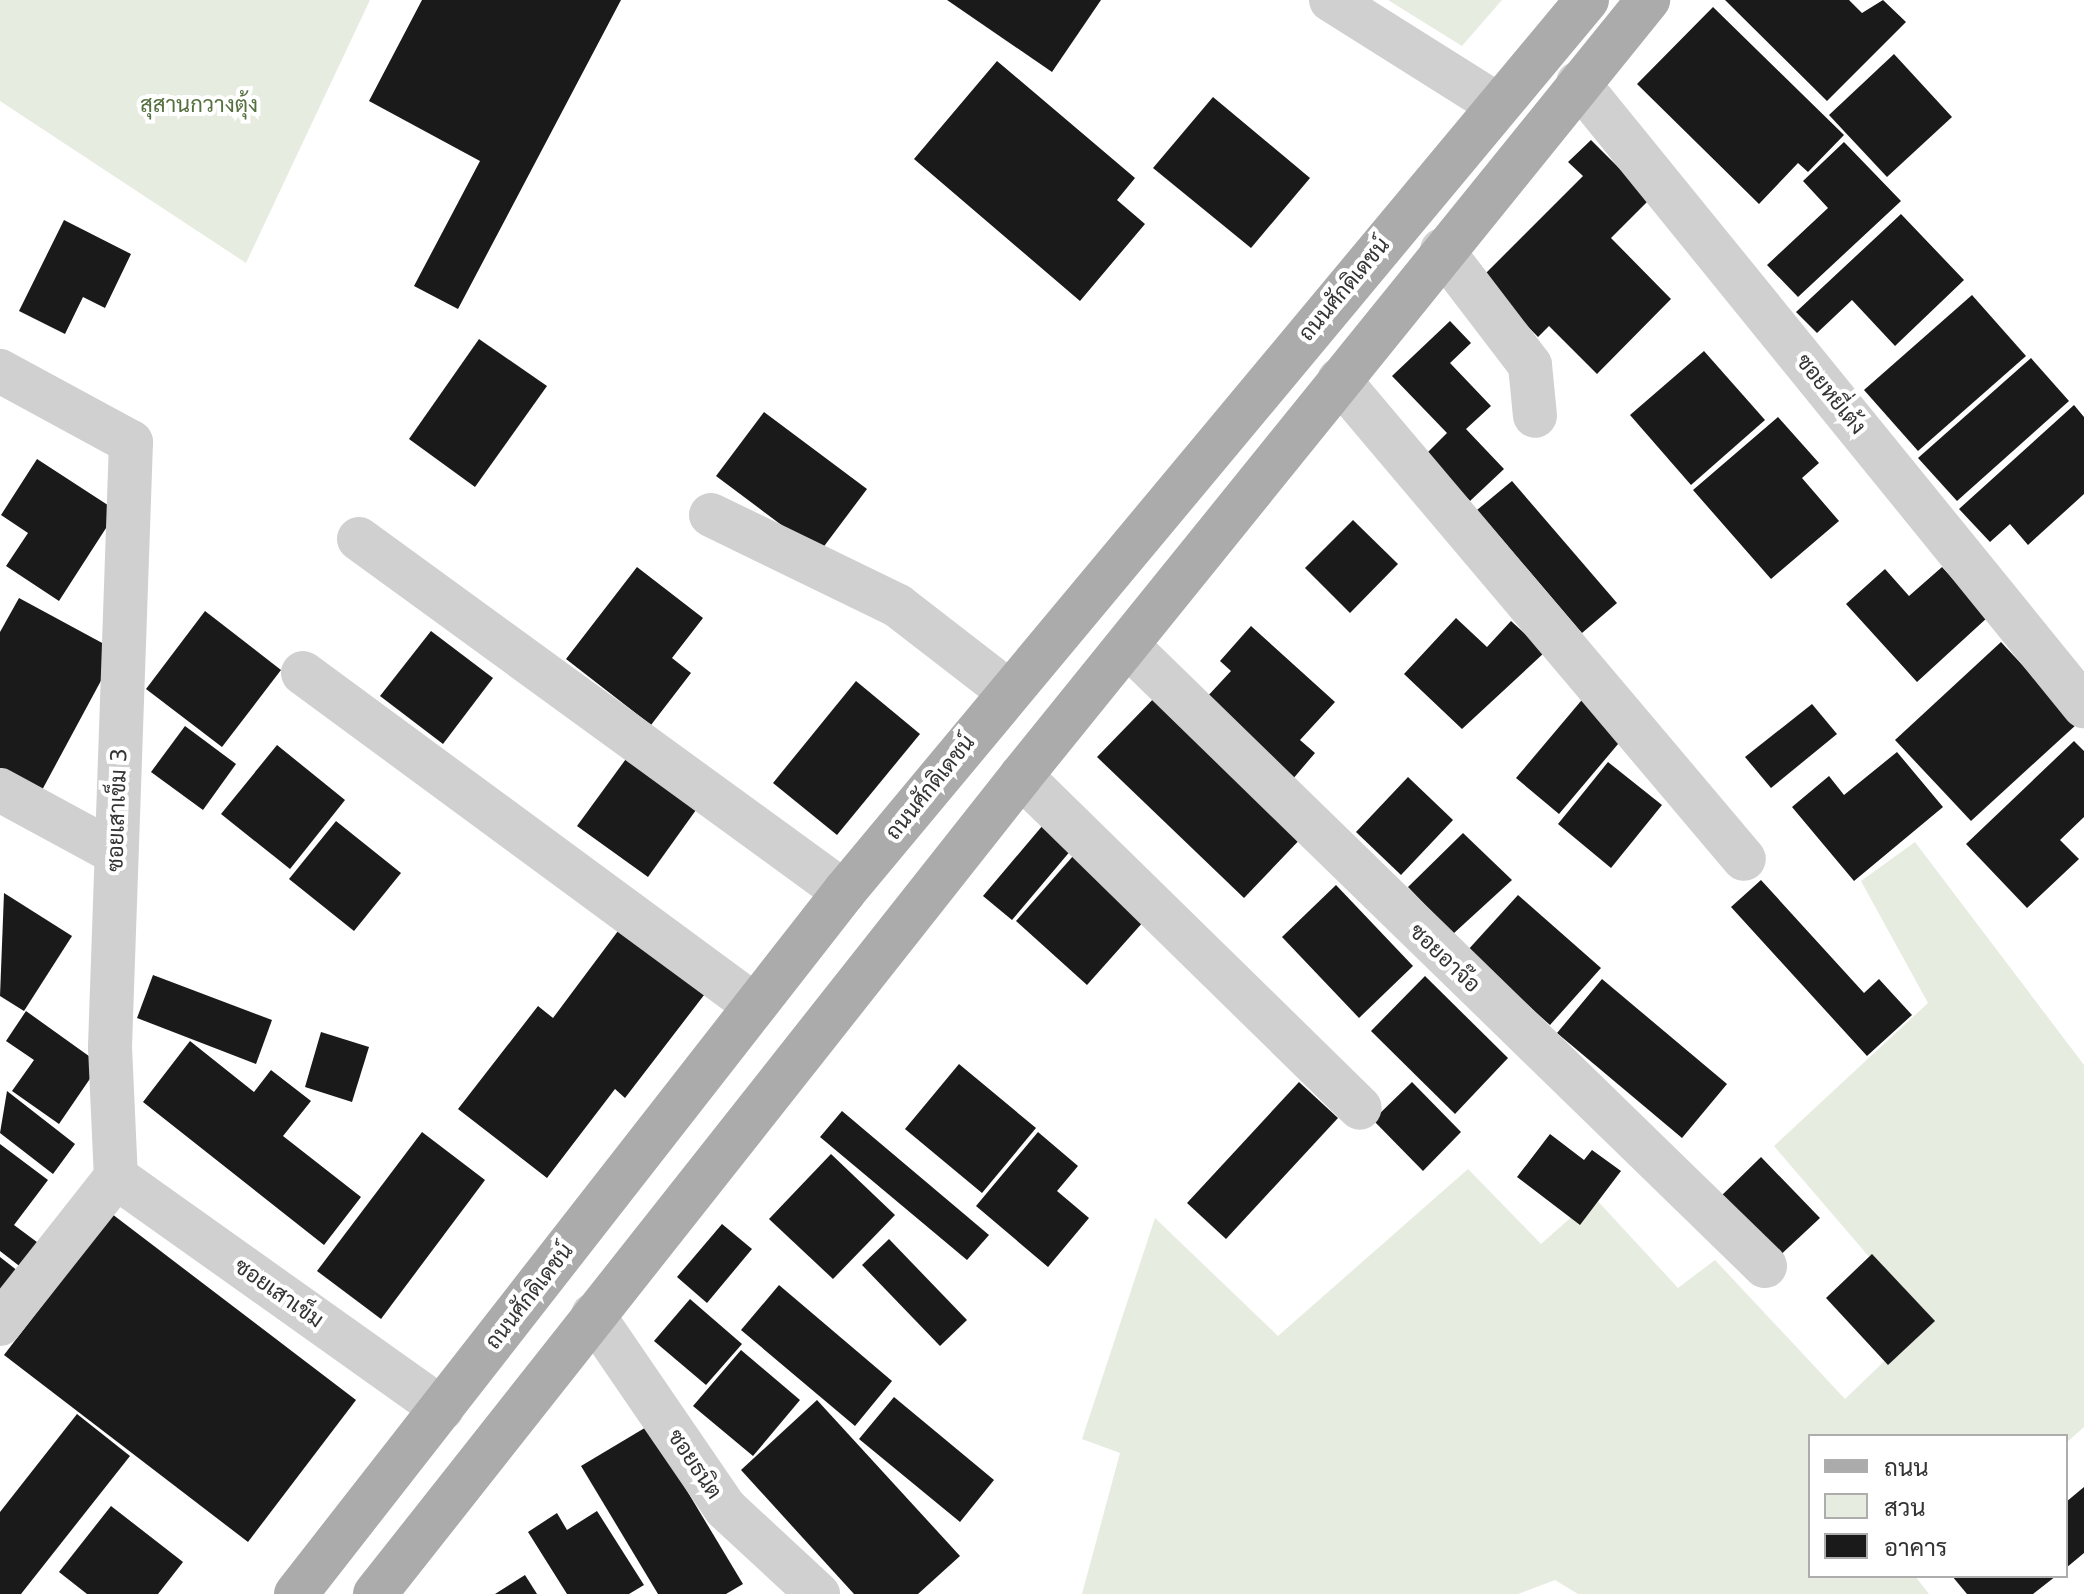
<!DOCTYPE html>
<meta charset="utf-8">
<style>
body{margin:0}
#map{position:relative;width:2084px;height:1594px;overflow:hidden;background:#fff;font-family:"DejaVu Sans",Sarabun,sans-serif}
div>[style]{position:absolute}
.green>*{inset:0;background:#e6ecdf}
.building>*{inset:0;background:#1a1a1a}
.minor>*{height:44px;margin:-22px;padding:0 22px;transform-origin:22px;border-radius:22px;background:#d0d0d0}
.major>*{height:44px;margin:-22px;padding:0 22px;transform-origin:22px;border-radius:22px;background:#ababab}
span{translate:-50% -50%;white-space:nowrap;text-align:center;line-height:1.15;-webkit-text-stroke:8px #fff;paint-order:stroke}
.park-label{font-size:22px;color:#56703f}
.street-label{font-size:22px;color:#333}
.legend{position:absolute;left:1808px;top:1434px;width:260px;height:144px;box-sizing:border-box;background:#fff;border:2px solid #adadad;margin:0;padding:10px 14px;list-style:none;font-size:24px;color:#333}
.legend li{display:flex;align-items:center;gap:16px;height:40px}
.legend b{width:40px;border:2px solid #adadad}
</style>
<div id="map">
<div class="green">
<i style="clip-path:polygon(0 0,370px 0,246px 263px,0 101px)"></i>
<i style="clip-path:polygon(1388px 0,1502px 0,1462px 46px)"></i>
<i style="clip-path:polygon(1915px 842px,2084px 1065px,2084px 1427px,2066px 1443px,2066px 1436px,1810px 1436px,1810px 1576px,1915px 1576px,1929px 1594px,1578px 1594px,1555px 1580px,1518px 1594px,1082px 1594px,1120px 1453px,1082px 1439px,1155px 1218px,1278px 1336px,1468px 1169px,1541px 1244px,1594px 1197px,1678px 1288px,1715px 1260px,1845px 1399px,1925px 1322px,1774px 1146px,1928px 1003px,1861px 881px)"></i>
</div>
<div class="building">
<i style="clip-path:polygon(422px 0,621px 0,458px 309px,414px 286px,480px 161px,369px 101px)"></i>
<i style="clip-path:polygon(947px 0,1101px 0,1052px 72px)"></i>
<i style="clip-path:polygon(1725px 0,1849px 0,1862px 13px,1883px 0,1906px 22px,1827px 101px)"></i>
<i style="clip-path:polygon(1713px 7px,1844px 135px,1808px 172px,1798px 163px,1759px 204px,1637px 84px)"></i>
<i style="clip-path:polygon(1894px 54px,1952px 117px,1887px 177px,1829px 115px)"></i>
<i style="clip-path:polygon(997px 61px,1135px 178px,1117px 200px,1145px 224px,1080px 301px,914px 159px)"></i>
<i style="clip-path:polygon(1213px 97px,1310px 178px,1251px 248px,1153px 168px)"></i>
<i style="clip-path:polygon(1591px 140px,1650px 199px,1611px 238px,1671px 299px,1597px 374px,1549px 326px,1538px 337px,1481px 278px,1583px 176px,1568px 162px)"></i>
<i style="clip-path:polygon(1844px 142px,1901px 201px,1798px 297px,1767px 265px,1828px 208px,1803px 181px)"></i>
<i style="clip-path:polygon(1901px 214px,1964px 280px,1895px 346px,1852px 300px,1817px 333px,1796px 312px)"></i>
<i style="clip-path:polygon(64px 220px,131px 254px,105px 308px,83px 297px,65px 334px,19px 311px)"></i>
<i style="clip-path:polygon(1972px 295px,2026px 356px,1918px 451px,1864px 390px)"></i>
<i style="clip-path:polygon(1450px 321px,1471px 343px,1450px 363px,1491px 406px,1466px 429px,1504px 469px,1470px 501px,1426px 454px,1447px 433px,1392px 376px)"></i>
<i style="clip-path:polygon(479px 339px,547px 386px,475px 487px,409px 439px)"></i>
<i style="clip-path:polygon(1704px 351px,1765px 420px,1691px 485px,1630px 415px)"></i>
<i style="clip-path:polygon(2031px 358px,2069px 401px,1957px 501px,1918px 458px)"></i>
<i style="clip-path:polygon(2074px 405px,2084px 417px,2084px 494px,2028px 545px,2010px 524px,1990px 542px,1959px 509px)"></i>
<i style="clip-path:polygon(764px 412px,867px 489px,819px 553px,716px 476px)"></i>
<i style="clip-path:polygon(1778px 417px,1819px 463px,1802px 478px,1839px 521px,1771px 579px,1693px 490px)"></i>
<i style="clip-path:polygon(37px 459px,117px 511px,59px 601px,6px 566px,28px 533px,1px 515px)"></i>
<i style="clip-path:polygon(1512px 481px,1617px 603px,1582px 633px,1477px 510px)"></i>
<i style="clip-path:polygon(1353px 520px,1398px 564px,1350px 613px,1305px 568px)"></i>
<i style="clip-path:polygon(637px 567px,703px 618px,672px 658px,691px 673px,651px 725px,566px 659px)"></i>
<i style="clip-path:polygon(1942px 567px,1988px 617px,1917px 682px,1846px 604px,1885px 569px,1909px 596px)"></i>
<i style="clip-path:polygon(19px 598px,117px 651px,41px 792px,0 769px,0 632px)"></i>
<i style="clip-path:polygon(205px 611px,281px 670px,222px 747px,146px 689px)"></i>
<i style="clip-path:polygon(1456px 618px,1487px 647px,1511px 621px,1545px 652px,1462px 729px,1404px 674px)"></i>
<i style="clip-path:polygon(1251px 626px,1335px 702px,1300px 740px,1315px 753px,1292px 780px,1205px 699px,1231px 671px,1220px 661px)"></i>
<i style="clip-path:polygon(431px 631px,493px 678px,443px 744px,380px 696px)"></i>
<i style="clip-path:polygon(2001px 642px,2077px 724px,1971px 821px,1895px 740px)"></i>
<i style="clip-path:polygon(856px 681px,920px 734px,837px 835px,773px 783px)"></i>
<i style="clip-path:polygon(1160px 692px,1307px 832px,1244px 898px,1097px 757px)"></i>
<i style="clip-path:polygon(1586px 695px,1629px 731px,1559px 814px,1516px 778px)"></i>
<i style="clip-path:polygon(1812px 704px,1837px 734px,1771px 788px,1745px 757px)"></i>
<i style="clip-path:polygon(185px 726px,236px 764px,203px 810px,151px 772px)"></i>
<i style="clip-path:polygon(2074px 741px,2084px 751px,2084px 817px,2060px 840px,2079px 859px,2027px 908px,1966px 844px)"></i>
<i style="clip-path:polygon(277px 745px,345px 800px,290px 869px,221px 814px)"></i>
<i style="clip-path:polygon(631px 752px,701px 803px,648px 877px,577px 826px)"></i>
<i style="clip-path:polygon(1897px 752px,1943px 807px,1854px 881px,1792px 807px,1829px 776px,1844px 795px)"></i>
<i style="clip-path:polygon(1608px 762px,1662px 805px,1611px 868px,1558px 824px)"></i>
<i style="clip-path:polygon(1408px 777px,1453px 820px,1401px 875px,1356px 832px)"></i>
<i style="clip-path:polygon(336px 821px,401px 873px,354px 931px,289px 879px)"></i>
<i style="clip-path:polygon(1043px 825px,1072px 849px,1012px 920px,983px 896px)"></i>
<i style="clip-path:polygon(1463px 833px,1512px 880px,1453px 934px,1408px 887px)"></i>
<i style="clip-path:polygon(1080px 848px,1152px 912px,1087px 985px,1016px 921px)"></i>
<i style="clip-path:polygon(1761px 880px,1864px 993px,1879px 979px,1912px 1015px,1867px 1056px,1731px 907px)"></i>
<i style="clip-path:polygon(1336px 885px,1413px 966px,1359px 1018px,1282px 937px)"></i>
<i style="clip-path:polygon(4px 893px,72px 936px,24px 1011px,0 996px)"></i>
<i style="clip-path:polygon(1518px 895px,1601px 968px,1550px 1025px,1467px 951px)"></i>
<i style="clip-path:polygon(618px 931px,711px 986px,625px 1098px,615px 1089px,547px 1178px,458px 1109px,538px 1006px,553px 1018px)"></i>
<i style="clip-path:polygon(153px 975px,272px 1020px,256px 1064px,137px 1018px)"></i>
<i style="clip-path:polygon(1425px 976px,1508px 1058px,1455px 1114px,1371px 1031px)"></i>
<i style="clip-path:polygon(1602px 979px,1727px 1084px,1682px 1138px,1557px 1033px)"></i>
<i style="clip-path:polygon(26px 1011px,100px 1064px,59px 1124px,12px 1091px,34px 1060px,6px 1041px)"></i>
<i style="clip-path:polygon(321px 1032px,369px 1047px,352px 1102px,305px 1087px)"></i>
<i style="clip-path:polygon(190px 1041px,254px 1092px,271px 1070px,311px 1101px,283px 1136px,361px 1197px,324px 1245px,143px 1102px)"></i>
<i style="clip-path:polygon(959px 1064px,1036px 1128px,982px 1193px,905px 1129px)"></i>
<i style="clip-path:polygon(1299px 1082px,1338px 1118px,1226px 1239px,1187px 1203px)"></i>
<i style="clip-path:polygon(1412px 1082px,1461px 1132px,1423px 1171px,1373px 1120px)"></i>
<i style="clip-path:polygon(7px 1091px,75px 1144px,53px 1174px,0 1133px)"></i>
<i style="clip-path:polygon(842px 1111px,989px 1235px,967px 1260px,820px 1137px)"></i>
<i style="clip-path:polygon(422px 1132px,485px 1180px,381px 1319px,317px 1271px)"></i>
<i style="clip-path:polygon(1038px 1132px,1078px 1166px,1057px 1191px,1089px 1218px,1048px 1267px,976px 1206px)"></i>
<i style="clip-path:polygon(1550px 1134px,1584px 1160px,1592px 1150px,1621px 1171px,1580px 1225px,1517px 1177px)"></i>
<i style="clip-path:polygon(0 1144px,48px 1180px,14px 1225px,49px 1251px,31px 1275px,0 1251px)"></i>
<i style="clip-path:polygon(831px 1154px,895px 1215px,833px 1279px,769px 1219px)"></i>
<i style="clip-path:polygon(1761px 1157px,1820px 1218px,1775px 1260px,1717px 1200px)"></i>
<i style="clip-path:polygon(112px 1214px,356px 1400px,248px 1542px,4px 1355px)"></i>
<i style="clip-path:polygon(722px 1224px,752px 1249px,707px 1303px,677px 1277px)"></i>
<i style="clip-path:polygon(889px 1239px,967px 1320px,940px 1346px,862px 1265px)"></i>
<i style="clip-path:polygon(1872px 1254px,1935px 1321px,1888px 1365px,1826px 1298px)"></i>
<i style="clip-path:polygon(0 1257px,23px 1275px,0 1304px)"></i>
<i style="clip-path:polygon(779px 1285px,892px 1381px,855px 1426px,741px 1330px)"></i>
<i style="clip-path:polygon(690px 1299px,742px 1344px,706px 1385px,654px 1341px)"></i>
<i style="clip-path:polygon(741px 1350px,800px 1400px,753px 1456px,693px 1406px)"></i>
<i style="clip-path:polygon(894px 1397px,994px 1480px,960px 1522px,859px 1439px)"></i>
<i style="clip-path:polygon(817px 1400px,960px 1556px,918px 1594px,854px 1594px,741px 1470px)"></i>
<i style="clip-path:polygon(77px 1414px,130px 1456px,21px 1594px,0 1594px,0 1512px)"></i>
<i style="clip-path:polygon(648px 1426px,743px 1584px,726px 1594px,658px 1594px,581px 1466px)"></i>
<i style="clip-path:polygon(2084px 1487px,2084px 1553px,2066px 1568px,2066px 1502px)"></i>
<i style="clip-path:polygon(111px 1506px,183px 1562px,158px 1594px,87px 1594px,59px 1572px)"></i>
<i style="clip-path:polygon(597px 1511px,644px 1585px,629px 1594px,567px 1594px,528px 1532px,557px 1513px,567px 1530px)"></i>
<i style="clip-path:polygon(525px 1575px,537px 1594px,495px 1594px)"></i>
<i style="clip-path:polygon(1952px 1576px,2056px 1576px,2033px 1594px,1967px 1594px)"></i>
</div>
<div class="minor">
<i style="left:1331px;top:0;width:197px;rotate:32.2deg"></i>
<i style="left:1578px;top:83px;width:803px;rotate:50.92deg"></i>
<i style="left:1442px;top:250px;width:145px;rotate:52.6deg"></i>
<i style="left:1530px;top:365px;width:51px;rotate:84.4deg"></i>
<i style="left:0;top:371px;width:149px;rotate:28.5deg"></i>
<i style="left:131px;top:442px;width:605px;rotate:91.99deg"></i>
<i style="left:110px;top:1047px;width:130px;rotate:87.4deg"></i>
<i style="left:1339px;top:380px;width:627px;rotate:49.79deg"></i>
<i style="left:711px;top:515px;width:208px;rotate:25.9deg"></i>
<i style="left:898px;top:606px;width:139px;rotate:37.7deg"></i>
<i style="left:359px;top:539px;width:600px;rotate:36.05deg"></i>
<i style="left:1128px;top:646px;width:889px;rotate:44.23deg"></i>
<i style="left:303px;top:673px;width:560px;rotate:36.36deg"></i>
<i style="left:1021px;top:776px;width:474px;rotate:44.4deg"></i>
<i style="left:0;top:790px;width:132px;rotate:28.5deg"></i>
<i style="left:116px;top:1177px;width:400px;rotate:35.4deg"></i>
<i style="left:593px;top:1315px;width:234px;rotate:55.6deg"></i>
<i style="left:725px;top:1508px;width:127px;rotate:42.8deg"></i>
<i style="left:0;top:1324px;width:187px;rotate:-51.7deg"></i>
</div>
<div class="major">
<i style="left:296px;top:1594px;width:891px;rotate:-52.02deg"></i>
<i style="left:844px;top:892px;width:1161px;rotate:-50.21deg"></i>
<i style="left:375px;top:1594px;width:1042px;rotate:-51.7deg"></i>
<i style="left:1021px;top:776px;width:998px;rotate:-51.06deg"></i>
</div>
<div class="park-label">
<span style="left:199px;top:105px">สุสานกวางตุ้ง</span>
</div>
<div class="street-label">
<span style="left:1344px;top:289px;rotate:-50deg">ถนนศักดิเดชน์</span>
<span style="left:1831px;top:394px;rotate:51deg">ซอยหยี่เต้ง</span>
<span style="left:930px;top:787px;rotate:-51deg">ถนนศักดิเดชน์</span>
<span style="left:117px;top:810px;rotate:-88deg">ซอยเสาเข็ม 3</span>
<span style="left:1445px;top:958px;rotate:44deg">ซอยอาจ๊อ</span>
<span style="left:279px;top:1293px;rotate:35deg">ซอยเสาเข็ม</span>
<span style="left:529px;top:1296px;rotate:-52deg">ถนนศักดิเดชน์</span>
<span style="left:695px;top:1464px;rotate:56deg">ซอยธนิต</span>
</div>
<ul class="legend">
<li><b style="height:10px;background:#ababab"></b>ถนน</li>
<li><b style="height:22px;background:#e6ecdf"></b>สวน</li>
<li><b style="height:22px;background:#1a1a1a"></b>อาคาร</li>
</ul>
</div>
